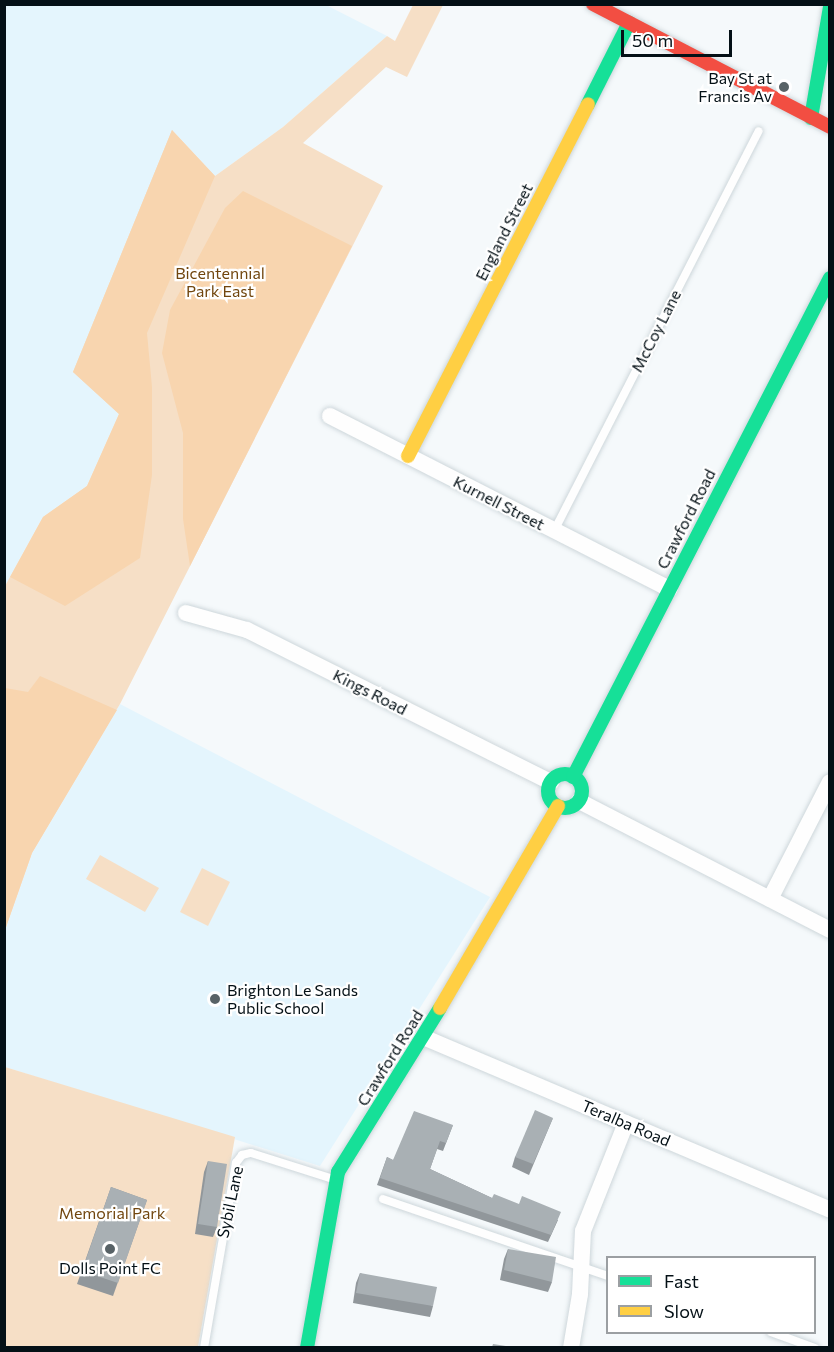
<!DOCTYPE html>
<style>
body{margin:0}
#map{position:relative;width:834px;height:1352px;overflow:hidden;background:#f5f9fb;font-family:Commissioner,sans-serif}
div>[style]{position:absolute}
.built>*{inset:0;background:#e4f5fd}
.green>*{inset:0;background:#f6dfc6}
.forest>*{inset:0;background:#f8d5af}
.roads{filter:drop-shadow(0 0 2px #ced7db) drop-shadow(0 0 2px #ced7db)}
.lane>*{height:8px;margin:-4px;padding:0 4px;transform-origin:4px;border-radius:4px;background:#fefefe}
.street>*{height:16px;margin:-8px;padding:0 8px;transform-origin:8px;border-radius:8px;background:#fefefe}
.fast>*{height:14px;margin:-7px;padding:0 7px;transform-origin:7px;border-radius:7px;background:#16e098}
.fast>.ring{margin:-7px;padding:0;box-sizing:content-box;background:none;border:14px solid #16e098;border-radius:50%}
.slow>*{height:14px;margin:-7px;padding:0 7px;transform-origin:7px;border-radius:7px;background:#ffcf43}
.jam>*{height:14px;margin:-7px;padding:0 7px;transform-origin:7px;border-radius:7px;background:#f24e42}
.wall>*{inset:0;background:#91979b}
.building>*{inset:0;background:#a9b0b4}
.dots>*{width:16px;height:16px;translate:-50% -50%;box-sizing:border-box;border:3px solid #fff;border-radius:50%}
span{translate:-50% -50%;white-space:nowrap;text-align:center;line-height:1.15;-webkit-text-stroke:4.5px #fff;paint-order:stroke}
.poi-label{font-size:16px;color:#041016}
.right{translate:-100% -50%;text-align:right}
.left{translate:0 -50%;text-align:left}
.street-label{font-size:16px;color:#041016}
.park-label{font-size:16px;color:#71460e}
.frame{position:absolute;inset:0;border:6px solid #041016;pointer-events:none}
.legend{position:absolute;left:606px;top:1256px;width:210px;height:78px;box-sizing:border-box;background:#fff;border:2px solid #9b9fa2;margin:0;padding:8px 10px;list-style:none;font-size:18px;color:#041016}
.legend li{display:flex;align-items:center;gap:12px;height:30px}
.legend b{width:30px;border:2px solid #9b9fa2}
.scale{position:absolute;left:621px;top:30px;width:111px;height:27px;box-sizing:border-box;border:3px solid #041016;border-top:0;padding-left:8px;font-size:18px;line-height:21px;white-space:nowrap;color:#041016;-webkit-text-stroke:4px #fff;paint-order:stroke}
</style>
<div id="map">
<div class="built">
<i style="clip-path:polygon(5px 5px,326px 5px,387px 36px,283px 127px,215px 176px,173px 131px,119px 414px,87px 486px,43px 517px,5px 586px)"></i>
<i style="clip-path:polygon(120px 704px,490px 897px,320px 1166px,5px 1067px,5px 930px,32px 853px)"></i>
</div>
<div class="green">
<i style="clip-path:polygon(413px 5px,443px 5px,407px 77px,386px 67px,303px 143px,383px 186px,120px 704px,32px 853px,5px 930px,5px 586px,43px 517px,87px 486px,119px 414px,73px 372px,172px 130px,215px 176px,283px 127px,387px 36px,395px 41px)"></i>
<i style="clip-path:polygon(100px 855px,159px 888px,145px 912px,86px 879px)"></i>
<i style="clip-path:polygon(202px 868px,230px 882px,208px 926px,180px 912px)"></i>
<i style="clip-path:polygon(5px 1067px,235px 1137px,198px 1347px,5px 1347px)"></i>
</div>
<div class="forest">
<i style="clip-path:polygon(172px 130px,215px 176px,147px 333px,152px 387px,152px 475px,140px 558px,65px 606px,10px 577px,43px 517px,87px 486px,119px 414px,73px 372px)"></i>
<i style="clip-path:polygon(243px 191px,352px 246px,190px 566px,183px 519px,183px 433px,162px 353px,170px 310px,225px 208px)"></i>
<i style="clip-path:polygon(40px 676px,117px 710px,32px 853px,5px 930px,5px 688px,28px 692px)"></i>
</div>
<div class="roads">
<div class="lane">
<i style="left:554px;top:531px;width:449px;rotate:-62.9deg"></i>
<i style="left:383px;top:1199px;width:238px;rotate:18.9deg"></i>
<i style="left:771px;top:1332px;width:47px;rotate:20deg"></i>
<i style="left:204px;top:1348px;width:188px;rotate:-80.2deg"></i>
<i style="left:236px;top:1163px;width:10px;rotate:-53deg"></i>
<i style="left:242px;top:1155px;width:9px;rotate:-13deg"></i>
<i style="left:251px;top:1153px;width:89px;rotate:17.6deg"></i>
</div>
<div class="street">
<i style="left:330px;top:416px;width:381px;rotate:27deg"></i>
<i style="left:186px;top:613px;width:63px;rotate:15.6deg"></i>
<i style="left:247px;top:630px;width:340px;rotate:26.6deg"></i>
<i style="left:579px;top:801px;width:282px;rotate:27.2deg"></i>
<i style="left:770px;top:899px;width:131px;rotate:-62.9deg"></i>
<i style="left:423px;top:1037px;width:442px;rotate:23deg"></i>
<i style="left:571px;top:1348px;width:55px;rotate:-80.5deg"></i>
<i style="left:580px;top:1294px;width:63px;rotate:-87.3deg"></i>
<i style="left:583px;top:1231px;width:116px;rotate:-68.3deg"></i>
</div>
<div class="fast">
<i style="left:588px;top:104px;width:91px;rotate:-63.2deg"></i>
<i style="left:811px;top:118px;width:113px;rotate:-80.3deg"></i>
<i class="ring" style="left:548px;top:774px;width:20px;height:20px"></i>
<i style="left:573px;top:777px;width:561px;rotate:-62.75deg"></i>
<i style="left:307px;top:1348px;width:179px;rotate:-80deg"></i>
<i style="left:338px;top:1172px;width:193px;rotate:-58.1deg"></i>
</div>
<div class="slow">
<i style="left:408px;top:456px;width:395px;rotate:-62.9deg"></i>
<i style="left:440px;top:1008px;width:234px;rotate:-59.7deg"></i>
</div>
<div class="jam">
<i style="left:593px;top:4px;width:267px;rotate:27.4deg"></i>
</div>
</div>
<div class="wall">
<i style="clip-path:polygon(553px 1118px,529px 1175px,512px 1167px,515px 1157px)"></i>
<i style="clip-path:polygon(453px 1125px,443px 1151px,437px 1149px,430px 1169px,492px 1198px,558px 1220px,548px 1242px,377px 1185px,387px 1157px,393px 1160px)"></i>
<i style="clip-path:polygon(208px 1161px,217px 1227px,213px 1237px,195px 1234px,204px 1172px)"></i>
<i style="clip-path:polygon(111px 1187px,147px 1200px,113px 1296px,77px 1284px)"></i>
<i style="clip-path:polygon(508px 1249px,552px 1282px,548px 1292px,500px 1280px,504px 1259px)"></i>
<i style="clip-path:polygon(360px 1273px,433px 1306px,430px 1317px,353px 1303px,356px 1283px)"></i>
</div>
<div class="building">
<i style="clip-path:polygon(535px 1110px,553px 1118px,533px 1164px,515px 1157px)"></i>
<i style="clip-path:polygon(414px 1111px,453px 1125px,446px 1143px,440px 1141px,430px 1169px,492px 1198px,494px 1194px,519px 1204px,522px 1196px,561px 1212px,551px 1235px,380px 1178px,387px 1157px,393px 1160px)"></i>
<i style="clip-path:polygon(208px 1161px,227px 1164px,217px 1227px,198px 1224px)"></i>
<i style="clip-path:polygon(111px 1187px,147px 1200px,118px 1283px,82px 1271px)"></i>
<i style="clip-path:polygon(508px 1249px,556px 1257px,552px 1282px,504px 1270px)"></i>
<i style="clip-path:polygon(360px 1273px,437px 1287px,433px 1306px,356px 1293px)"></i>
<i style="clip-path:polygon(493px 1344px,512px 1347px,492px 1347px)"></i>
</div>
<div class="dots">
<i style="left:784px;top:87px;background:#586266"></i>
<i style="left:215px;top:999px;background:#586266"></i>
<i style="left:110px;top:1249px;background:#586266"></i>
</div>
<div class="poi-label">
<span class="right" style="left:772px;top:87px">Bay St at<br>Francis Av</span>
<span class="left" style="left:227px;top:999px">Brighton Le Sands<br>Public School</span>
<span style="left:110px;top:1268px">Dolls Point FC</span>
</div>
<div class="street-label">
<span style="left:504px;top:232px;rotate:-63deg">England Street</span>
<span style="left:656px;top:331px;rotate:-63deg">McCoy Lane</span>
<span style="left:499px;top:503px;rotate:27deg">Kurnell Street</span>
<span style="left:686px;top:519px;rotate:-63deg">Crawford Road</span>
<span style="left:370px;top:692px;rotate:27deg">Kings Road</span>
<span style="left:390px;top:1058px;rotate:-58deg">Crawford Road</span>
<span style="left:626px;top:1123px;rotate:23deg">Teralba Road</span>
<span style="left:230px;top:1202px;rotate:-78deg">Sybil Lane</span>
</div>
<div class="park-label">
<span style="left:220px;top:282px">Bicentennial<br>Park East</span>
<span style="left:112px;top:1213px">Memorial Park</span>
</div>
<div class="frame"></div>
<ul class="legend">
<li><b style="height:8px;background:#16e098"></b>Fast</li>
<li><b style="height:8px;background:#ffcf43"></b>Slow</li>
</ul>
<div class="scale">50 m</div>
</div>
